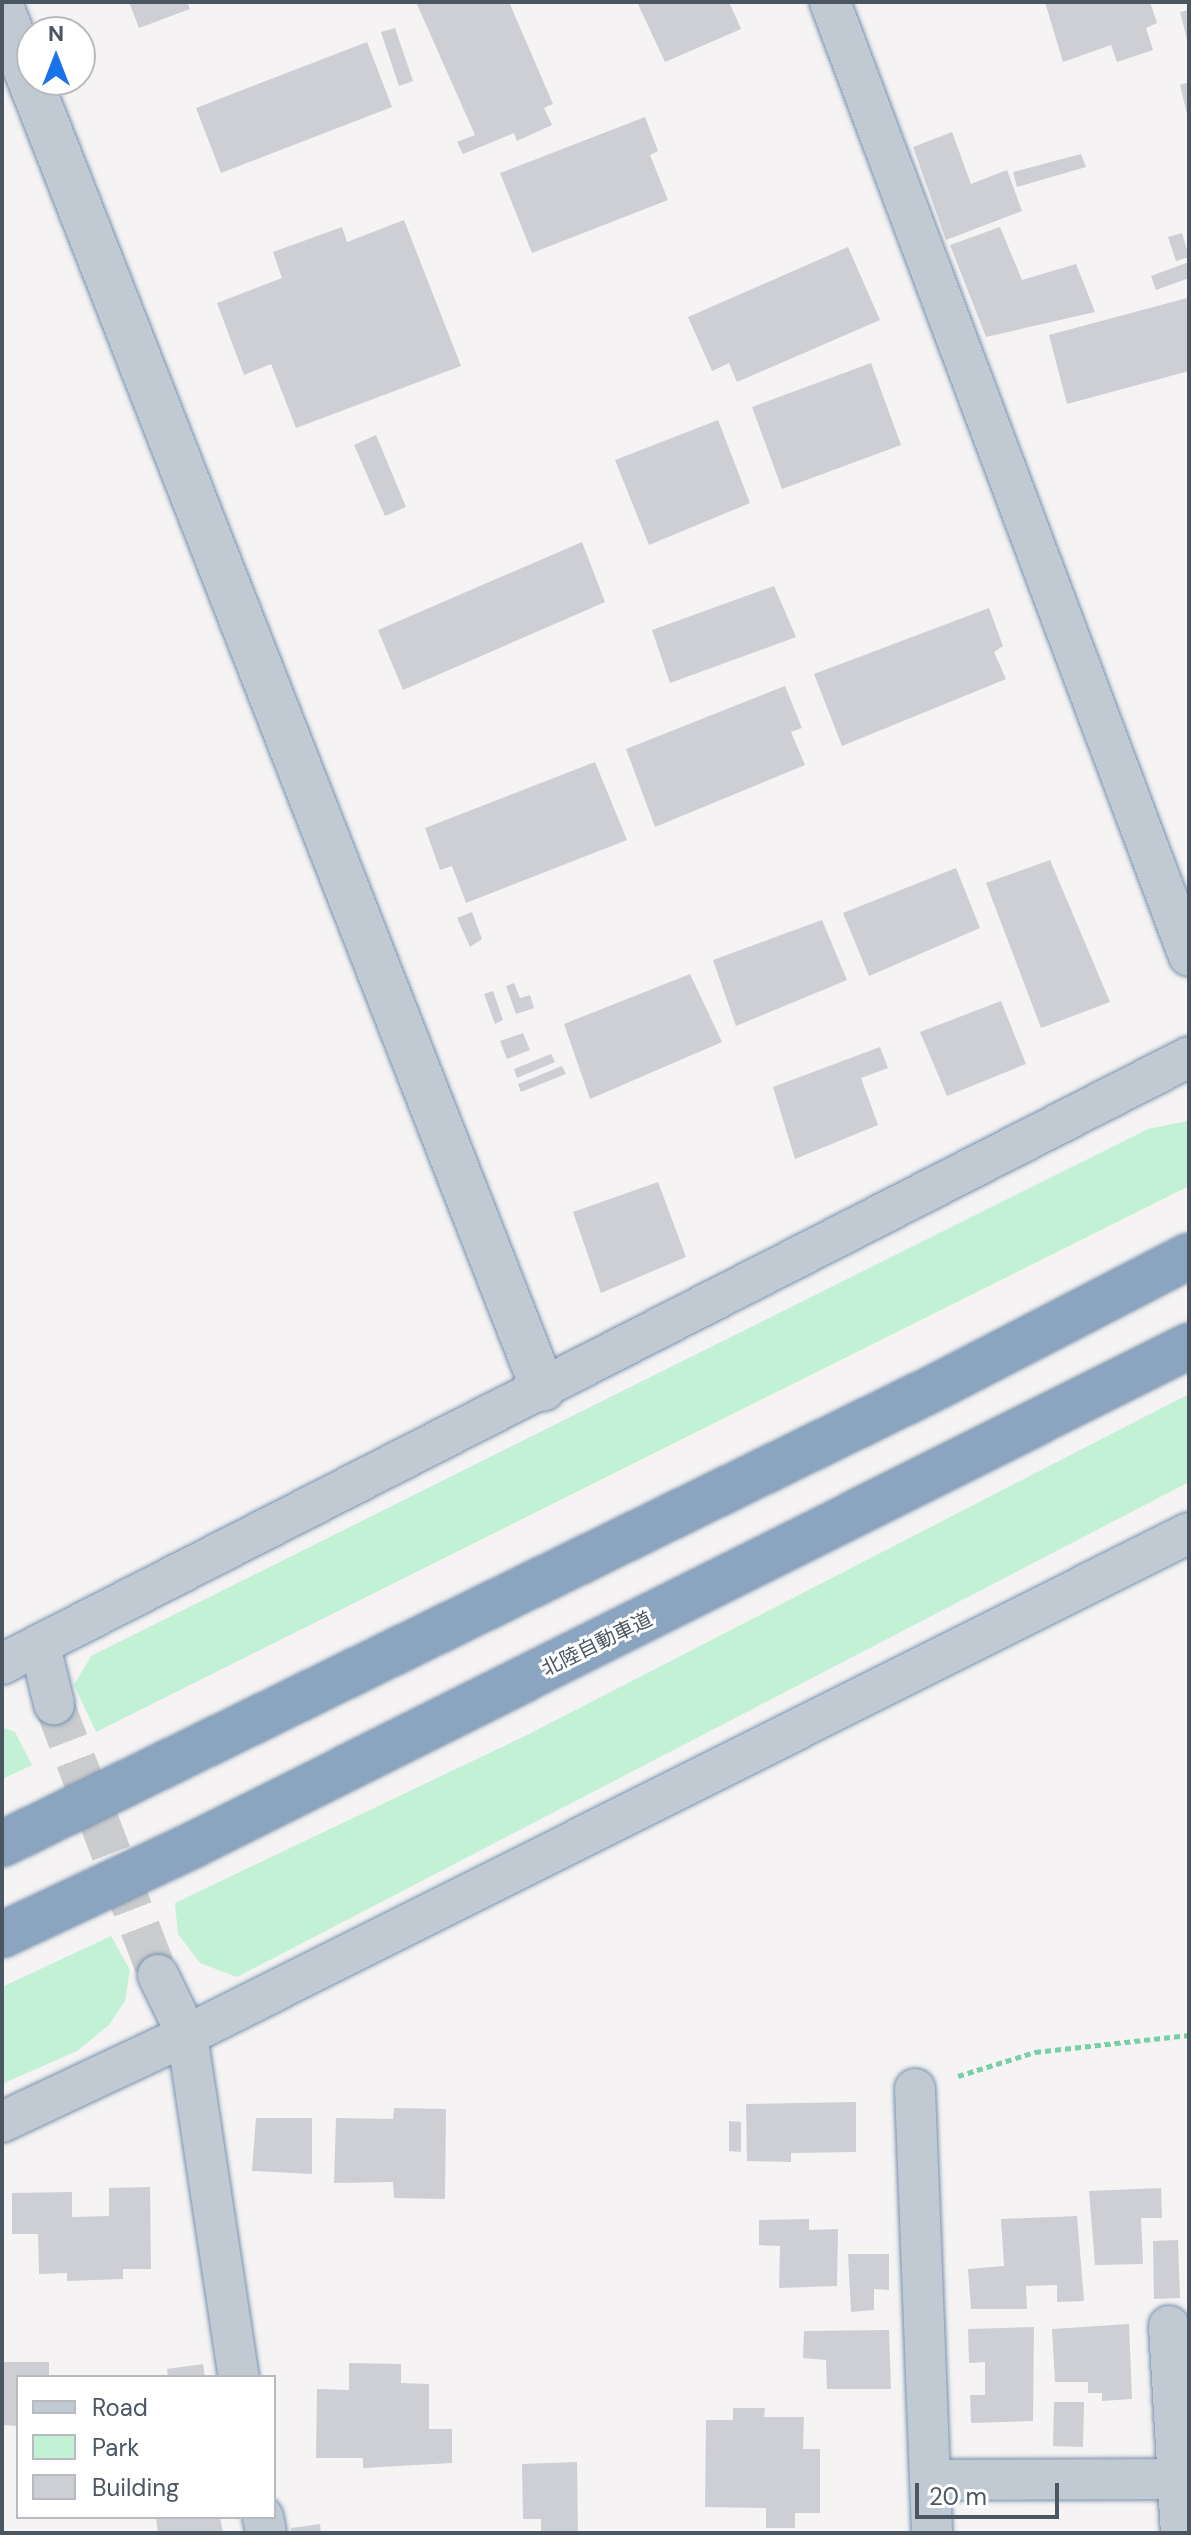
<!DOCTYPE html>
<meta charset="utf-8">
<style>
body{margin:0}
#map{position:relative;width:1191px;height:2535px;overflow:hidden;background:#f5f3f3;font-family:"DM Sans","Noto Sans JP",sans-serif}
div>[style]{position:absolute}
.green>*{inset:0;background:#c3f1d5}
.building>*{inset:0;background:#cdcfd5}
.minor-tunnel>*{height:40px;margin-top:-20px;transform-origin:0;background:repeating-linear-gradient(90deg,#caccce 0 40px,transparent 0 60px)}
.path>*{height:5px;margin-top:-2.5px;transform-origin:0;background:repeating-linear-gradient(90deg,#7ad0a6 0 6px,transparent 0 10px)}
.roads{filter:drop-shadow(0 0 2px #7690ad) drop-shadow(0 0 2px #7690ad)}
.minor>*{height:40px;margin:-20px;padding:0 20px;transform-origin:20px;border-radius:20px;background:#c1cad2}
.tertiary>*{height:44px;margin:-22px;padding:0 22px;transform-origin:22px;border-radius:22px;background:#c1cad2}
.motorway>*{height:44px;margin:-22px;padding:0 22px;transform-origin:22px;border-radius:22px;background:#8ba5c1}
span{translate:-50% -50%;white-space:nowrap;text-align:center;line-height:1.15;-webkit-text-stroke:6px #fff;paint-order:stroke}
.street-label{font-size:20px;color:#4a5661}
.frame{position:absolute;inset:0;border:4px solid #4a5661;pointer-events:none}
.legend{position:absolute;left:16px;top:2375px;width:260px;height:144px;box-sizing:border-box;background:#fff;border:2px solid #b7bbc0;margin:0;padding:10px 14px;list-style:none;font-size:24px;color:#4a5661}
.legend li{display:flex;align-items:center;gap:16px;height:40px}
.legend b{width:40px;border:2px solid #b7bbc0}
.north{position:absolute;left:16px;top:16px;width:80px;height:80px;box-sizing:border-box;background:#fff;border:2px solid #b7bbc0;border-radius:50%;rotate:0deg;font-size:22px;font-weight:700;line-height:32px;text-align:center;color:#4a5661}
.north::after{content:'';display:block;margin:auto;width:28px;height:36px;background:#1a73e8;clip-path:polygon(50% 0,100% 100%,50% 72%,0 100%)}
.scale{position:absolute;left:915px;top:2483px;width:144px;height:36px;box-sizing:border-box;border:4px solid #4a5661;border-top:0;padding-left:10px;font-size:24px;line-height:28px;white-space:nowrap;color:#4a5661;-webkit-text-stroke:6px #fff;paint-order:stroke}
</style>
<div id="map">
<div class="green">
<i style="clip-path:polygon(1187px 1121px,1189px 1186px,96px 1732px,74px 1685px,91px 1656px,1148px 1129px)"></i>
<i style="clip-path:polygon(1189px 1394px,1189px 1482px,237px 1977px,200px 1963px,178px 1934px,175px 1903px,525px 1736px)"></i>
<i style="clip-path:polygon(2px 1727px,15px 1732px,32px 1765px,2px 1779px)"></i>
<i style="clip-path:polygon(111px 1936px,130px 1970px,125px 2001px,109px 2025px,77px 2051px,2px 2084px,2px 1987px)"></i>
</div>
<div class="building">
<i style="clip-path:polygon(129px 2px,187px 2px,190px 9px,139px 28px)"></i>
<i style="clip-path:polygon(416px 2px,509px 2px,553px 104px,544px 108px,552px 125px,517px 141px,514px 133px,463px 154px,457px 142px,475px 135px)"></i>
<i style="clip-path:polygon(637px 2px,729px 2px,741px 29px,665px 62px)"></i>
<i style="clip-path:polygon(1045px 2px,1150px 2px,1157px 23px,1146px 28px,1153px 50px,1117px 62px,1111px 45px,1063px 62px)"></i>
<i style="clip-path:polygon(1189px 10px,1189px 43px,1188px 43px,1180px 12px)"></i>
<i style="clip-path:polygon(395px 28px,413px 81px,399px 86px,381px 32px)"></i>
<i style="clip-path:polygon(367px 42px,392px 107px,221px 173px,196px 108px)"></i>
<i style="clip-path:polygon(1189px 82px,1189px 118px,1188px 118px,1180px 85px)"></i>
<i style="clip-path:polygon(645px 117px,658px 151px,650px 155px,668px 200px,532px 253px,500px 173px)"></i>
<i style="clip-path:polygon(952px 132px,971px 184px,1007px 170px,1022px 211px,946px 240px,913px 147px)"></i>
<i style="clip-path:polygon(1081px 154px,1086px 167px,1017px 187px,1013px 172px)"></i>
<i style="clip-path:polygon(404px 220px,461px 366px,296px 428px,271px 364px,244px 375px,217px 303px,282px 278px,273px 252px,342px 227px,347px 242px)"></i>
<i style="clip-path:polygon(1000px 227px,1022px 280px,1076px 264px,1095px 312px,986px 337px,950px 245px)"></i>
<i style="clip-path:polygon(1182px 233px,1189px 257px,1176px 261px,1168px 237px)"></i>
<i style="clip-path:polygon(848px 247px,880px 320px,737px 382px,729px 363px,712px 371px,688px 317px)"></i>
<i style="clip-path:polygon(1189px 262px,1189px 278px,1156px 290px,1151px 276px)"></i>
<i style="clip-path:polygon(1187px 298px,1189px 371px,1067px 404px,1049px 335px)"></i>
<i style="clip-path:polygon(871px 363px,901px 445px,782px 489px,752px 407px)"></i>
<i style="clip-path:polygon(718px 420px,750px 503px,649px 545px,615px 460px)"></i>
<i style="clip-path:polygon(376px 435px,406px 507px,385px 516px,354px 445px)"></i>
<i style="clip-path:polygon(582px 542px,605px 602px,403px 690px,378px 630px)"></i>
<i style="clip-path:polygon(774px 586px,796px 637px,670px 683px,652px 630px)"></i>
<i style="clip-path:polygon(989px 608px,1003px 646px,994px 652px,1006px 679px,842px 746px,814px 674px)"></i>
<i style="clip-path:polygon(785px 686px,802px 728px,791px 732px,805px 765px,655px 827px,626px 749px)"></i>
<i style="clip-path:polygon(595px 762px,627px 840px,466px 903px,452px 866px,440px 870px,425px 828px)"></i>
<i style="clip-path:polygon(1050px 860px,1110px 1002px,1041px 1028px,986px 883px)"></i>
<i style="clip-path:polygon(956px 868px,980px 928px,869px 976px,843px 913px)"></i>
<i style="clip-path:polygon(472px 912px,482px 939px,470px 947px,457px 918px)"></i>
<i style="clip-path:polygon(822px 920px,847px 980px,736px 1026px,713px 960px)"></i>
<i style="clip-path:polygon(690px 974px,722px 1042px,590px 1099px,564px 1024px)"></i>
<i style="clip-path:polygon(514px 983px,520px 998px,530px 995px,534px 1008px,516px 1014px,506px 986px)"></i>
<i style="clip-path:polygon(493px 991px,503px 1020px,495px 1024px,484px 994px)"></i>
<i style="clip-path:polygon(1001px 1001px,1026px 1064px,947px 1096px,920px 1032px)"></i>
<i style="clip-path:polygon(523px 1033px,530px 1050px,507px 1059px,500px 1041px)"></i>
<i style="clip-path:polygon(880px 1047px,888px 1068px,861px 1078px,878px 1125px,795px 1159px,773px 1087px)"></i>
<i style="clip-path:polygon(551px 1054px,555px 1062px,517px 1078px,514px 1069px)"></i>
<i style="clip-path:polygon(562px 1066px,566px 1074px,521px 1092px,518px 1084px)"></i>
<i style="clip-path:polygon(658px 1182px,686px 1257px,601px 1293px,573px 1212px)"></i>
<i style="clip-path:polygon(856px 2102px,856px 2152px,791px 2153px,791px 2162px,747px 2161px,746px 2104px)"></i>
<i style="clip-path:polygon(394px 2108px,446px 2109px,445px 2199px,394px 2198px,393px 2182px,334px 2183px,336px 2118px,393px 2119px)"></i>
<i style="clip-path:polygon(256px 2118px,312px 2118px,312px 2174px,252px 2171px)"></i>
<i style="clip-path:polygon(729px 2121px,741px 2122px,741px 2152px,729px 2151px)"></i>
<i style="clip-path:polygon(150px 2187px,151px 2269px,123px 2269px,123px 2279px,67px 2281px,67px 2273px,39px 2274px,38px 2234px,12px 2234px,12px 2193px,72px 2192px,72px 2217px,109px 2216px,109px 2188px)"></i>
<i style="clip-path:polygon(1161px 2188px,1162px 2218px,1141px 2218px,1143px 2264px,1095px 2265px,1089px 2191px)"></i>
<i style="clip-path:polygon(1077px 2216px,1084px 2301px,1057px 2302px,1057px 2285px,1026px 2286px,1027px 2309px,971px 2309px,968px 2269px,1004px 2266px,1001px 2219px)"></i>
<i style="clip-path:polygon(809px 2219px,809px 2230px,838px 2229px,837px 2286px,779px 2288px,780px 2246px,759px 2245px,759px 2220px)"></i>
<i style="clip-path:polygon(1178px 2240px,1180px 2298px,1154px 2299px,1153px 2241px)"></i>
<i style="clip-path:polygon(848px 2254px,889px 2254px,889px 2290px,874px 2289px,874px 2310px,851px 2312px)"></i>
<i style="clip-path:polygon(1129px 2324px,1132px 2399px,1102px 2401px,1102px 2393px,1088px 2393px,1088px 2382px,1055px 2382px,1052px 2329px)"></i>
<i style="clip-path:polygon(1034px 2327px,1033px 2421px,971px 2423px,970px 2395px,985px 2395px,985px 2362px,969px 2363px,968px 2329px)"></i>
<i style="clip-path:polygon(889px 2330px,891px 2389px,827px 2389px,826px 2360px,803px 2358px,804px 2331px)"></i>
<i style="clip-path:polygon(2px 2362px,49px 2362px,49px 2377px,18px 2377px,18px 2426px,2px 2425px)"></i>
<i style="clip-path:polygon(349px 2363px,401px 2364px,401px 2383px,429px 2384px,429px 2429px,452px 2429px,452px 2463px,363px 2468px,363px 2458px,316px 2458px,317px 2389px,349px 2390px)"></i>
<i style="clip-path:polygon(203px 2364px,205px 2377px,168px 2377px,167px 2369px)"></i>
<i style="clip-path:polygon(1054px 2402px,1084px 2402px,1083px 2447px,1053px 2446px)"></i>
<i style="clip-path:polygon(733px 2408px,765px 2408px,764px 2417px,804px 2417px,803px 2449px,820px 2449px,820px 2513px,795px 2513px,795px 2528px,766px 2528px,766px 2508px,705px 2507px,706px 2420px,733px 2420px)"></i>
<i style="clip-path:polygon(577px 2462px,578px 2533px,541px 2533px,541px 2519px,523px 2519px,522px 2464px)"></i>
<i style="clip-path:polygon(156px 2517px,220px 2517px,223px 2533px,158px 2533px)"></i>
<i style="clip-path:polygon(320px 2524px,321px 2533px,292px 2533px,291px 2528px)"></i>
</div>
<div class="minor-tunnel">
<i style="left:54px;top:1704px;width:290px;rotate:69deg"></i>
</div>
<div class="path">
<i style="left:958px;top:2076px;width:81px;rotate:-17.3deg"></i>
<i style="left:1035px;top:2052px;width:155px;rotate:-6.3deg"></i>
</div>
<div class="roads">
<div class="minor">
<i style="left:830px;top:2px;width:1019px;rotate:69.38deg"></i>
<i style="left:40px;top:1646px;width:60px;rotate:76.4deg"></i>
<i style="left:2px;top:1664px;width:1333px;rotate:-27.08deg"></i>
<i style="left:158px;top:1975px;width:67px;rotate:64.2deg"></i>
<i style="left:187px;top:2035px;width:346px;rotate:81.4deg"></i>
<i style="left:915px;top:2089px;width:444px;rotate:87.8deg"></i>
<i style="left:2px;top:2122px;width:204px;rotate:-25.2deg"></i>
<i style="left:187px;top:2035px;width:1121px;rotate:-26.61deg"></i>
<i style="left:1169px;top:2326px;width:207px;rotate:86.7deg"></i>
<i style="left:930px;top:2480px;width:248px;rotate:-0.2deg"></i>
<i style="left:263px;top:2517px;width:16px;rotate:79deg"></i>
</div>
<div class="tertiary">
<i style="left:2px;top:9px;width:1482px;rotate:68.59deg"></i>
</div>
<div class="motorway">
<i style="left:2px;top:1844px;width:1044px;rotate:-26.07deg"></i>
<i style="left:940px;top:1385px;width:280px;rotate:-27.4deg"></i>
<i style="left:2px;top:1935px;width:213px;rotate:-25.2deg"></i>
<i style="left:195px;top:1844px;width:1112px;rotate:-26.61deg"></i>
</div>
</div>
<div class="street-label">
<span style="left:597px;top:1644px;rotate:-26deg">北陸自動車道</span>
</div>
<div class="frame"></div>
<ul class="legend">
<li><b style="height:10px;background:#c1cad2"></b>Road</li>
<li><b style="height:22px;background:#c3f1d5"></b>Park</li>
<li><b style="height:22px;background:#cdcfd5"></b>Building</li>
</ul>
<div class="north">N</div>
<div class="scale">20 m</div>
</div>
